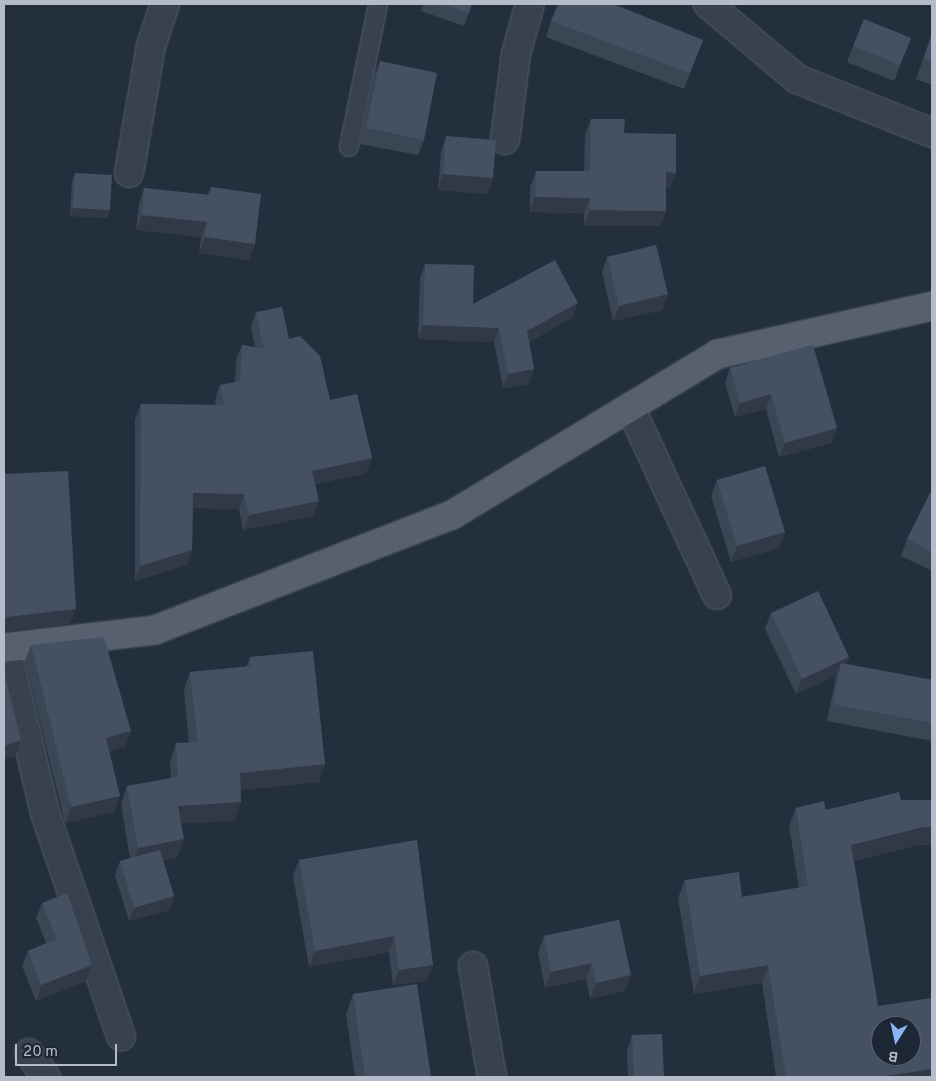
<!DOCTYPE html>
<style>
body{margin:0}
#map{position:relative;width:936px;height:1081px;overflow:hidden;background:#242f3e;font-family:Overpass,sans-serif}
div>[style]{position:absolute}
.roads{filter:drop-shadow(0 0 1px #565f6c) drop-shadow(0 0 1px #565f6c)}
.service>*{height:18px;margin:-9px;padding:0 9px;transform-origin:9px;border-radius:9px;background:#38414e}
.minor>*{height:28px;margin:-14px;padding:0 14px;transform-origin:14px;border-radius:14px;background:#38414e}
.primary>*{height:28px;margin:-14px;padding:0 14px;transform-origin:14px;border-radius:14px;background:#56606e}
.wall>*{inset:0;background:#3b4654}
.shaded-wall>*{inset:0;background:#303945}
.building>*{inset:0;background:#455162}
span{translate:-50% -50%;white-space:nowrap;text-align:center;line-height:1.15;-webkit-text-stroke:5px #1d2633;paint-order:stroke}
.frame{position:absolute;inset:0;border:5px solid #b4bcc9;pointer-events:none}
.north{position:absolute;left:871px;top:1016px;width:50px;height:50px;box-sizing:border-box;background:#1d2633;border:1px solid #59626f;border-radius:50%;rotate:190deg;font-size:14px;font-weight:700;line-height:20px;text-align:center;color:#b4bcc9}
.north::after{content:'';display:block;margin:auto;width:18px;height:22px;background:#8ab4f8;clip-path:polygon(50% 0,100% 100%,50% 72%,0 100%)}
.scale{position:absolute;left:15px;top:1044px;width:102px;height:22px;box-sizing:border-box;border:2px solid #b4bcc9;border-top:0;padding-left:6px;font-size:15px;line-height:18px;white-space:nowrap;color:#b4bcc9;-webkit-text-stroke:4px #1d2633;paint-order:stroke}
</style>
<div id="map">
<div class="roads">
<div class="service">
<i style="left:349px;top:147px;width:146px;rotate:-78.5deg"></i>
</div>
<div class="minor">
<i style="left:708px;top:4px;width:116px;rotate:40.1deg"></i>
<i style="left:797px;top:79px;width:145px;rotate:21.8deg"></i>
<i style="left:505px;top:140px;width:87px;rotate:-82.7deg"></i>
<i style="left:516px;top:54px;width:52px;rotate:-74.4deg"></i>
<i style="left:129px;top:173px;width:129px;rotate:-80.2deg"></i>
<i style="left:151px;top:46px;width:44px;rotate:-71.6deg"></i>
<i style="left:630px;top:407px;width:207px;rotate:65.2deg"></i>
<i style="left:6px;top:648px;width:170px;rotate:76.7deg"></i>
<i style="left:45px;top:813px;width:236px;rotate:71.2deg"></i>
<i style="left:473px;top:966px;width:113px;rotate:80.3deg"></i>
<i style="left:29px;top:1053px;width:29px;rotate:55deg"></i>
</div>
<div class="primary">
<i style="left:4px;top:648px;width:152px;rotate:-6.8deg"></i>
<i style="left:155px;top:630px;width:318px;rotate:-21.2deg"></i>
<i style="left:452px;top:515px;width:311px;rotate:-31.2deg"></i>
<i style="left:718px;top:354px;width:219px;rotate:-12.6deg"></i>
</div>
</div>
<div class="wall">
<i style="clip-path:polygon(423px 4px,472px 4px,464px 26px,421px 11px)"></i>
<i style="clip-path:polygon(613px 5px,703px 40px,684px 89px,546px 37px,551px 21px)"></i>
<i style="clip-path:polygon(932px 33px,932px 85px,916px 79px)"></i>
<i style="clip-path:polygon(911px 38px,894px 81px,847px 62px,853px 46px)"></i>
<i style="clip-path:polygon(380px 61px,424px 140px,418px 155px,360px 144px,374px 77px)"></i>
<i style="clip-path:polygon(591px 119px,624px 133px,670px 188px,666px 188px,666px 211px,660px 226px,584px 226px,584px 213px,530px 212px,530px 187px,536px 171px,584px 171px,585px 135px)"></i>
<i style="clip-path:polygon(446px 136px,493px 178px,487px 194px,438px 190px,441px 152px)"></i>
<i style="clip-path:polygon(75px 173px,110px 210px,107px 218px,70px 216px,72px 181px)"></i>
<i style="clip-path:polygon(211px 187px,255px 244px,249px 260px,199px 253px,201px 237px,136px 230px,139px 204px,144px 188px,208px 195px)"></i>
<i style="clip-path:polygon(607px 257px,668px 294px,662px 310px,613px 321px,602px 272px)"></i>
<i style="clip-path:polygon(425px 264px,473px 304px,573px 317px,529px 342px,534px 369px,529px 384px,503px 388px,494px 342px,418px 339px,420px 278px)"></i>
<i style="clip-path:polygon(256px 312px,289px 339px,330px 400px,372px 458px,366px 473px,315px 484px,319px 501px,313px 516px,243px 530px,239px 509px,193px 508px,192px 550px,187px 565px,135px 581px,135px 419px,141px 404px,216px 405px,215px 400px,220px 385px,235px 382px,236px 360px,242px 345px,255px 347px,251px 327px)"></i>
<i style="clip-path:polygon(813px 345px,832px 443px,779px 457px,766px 409px,735px 417px,725px 383px,730px 368px)"></i>
<i style="clip-path:polygon(717px 480px,785px 532px,779px 548px,731px 562px,711px 496px)"></i>
<i style="clip-path:polygon(932px 494px,932px 571px,901px 556px,907px 539px)"></i>
<i style="clip-path:polygon(771px 613px,846px 664px,932px 680px,932px 741px,827px 721px,836px 676px,796px 694px,765px 629px)"></i>
<i style="clip-path:polygon(31px 645px,125px 747px,109px 751px,120px 796px,114px 812px,65px 823px,25px 661px)"></i>
<i style="clip-path:polygon(250px 657px,325px 764px,319px 782px,241px 790px,235px 821px,181px 823px,177px 858px,163px 860px,174px 896px,169px 910px,129px 921px,115px 875px,120px 861px,130px 858px,121px 804px,127px 786px,171px 778px,170px 762px,176px 743px,189px 743px,184px 690px,190px 672px,246px 667px)"></i>
<i style="clip-path:polygon(901px 800px,932px 800px,932px 845px,917px 845px,854px 861px,878px 1006px,932px 1077px,776px 1077px,762px 983px,694px 994px,678px 898px,685px 880px,742px 897px,799px 888px,789px 826px,796px 808px,826px 810px)"></i>
<i style="clip-path:polygon(417px 840px,427px 981px,393px 985px,389px 952px,309px 967px,293px 876px,299px 860px)"></i>
<i style="clip-path:polygon(42px 903px,92px 965px,86px 981px,36px 1001px,22px 966px,28px 951px,46px 943px,36px 918px)"></i>
<i style="clip-path:polygon(619px 920px,625px 991px,590px 999px,586px 979px,545px 988px,538px 952px,544px 936px)"></i>
<i style="clip-path:polygon(353px 994px,431px 1077px,355px 1077px,346px 1014px)"></i>
<i style="clip-path:polygon(632px 1035px,664px 1077px,628px 1077px,627px 1051px)"></i>
</div>
<div class="shaded-wall">
<i style="clip-path:polygon(911px 38px,905px 54px,894px 81px,900px 65px)"></i>
<i style="clip-path:polygon(666px 172px,676px 173px,670px 188px,661px 188px)"></i>
<i style="clip-path:polygon(443px 174px,493px 178px,487px 194px,438px 190px)"></i>
<i style="clip-path:polygon(535px 197px,590px 198px,584px 213px,530px 212px)"></i>
<i style="clip-path:polygon(73px 208px,110px 210px,107px 218px,70px 216px)"></i>
<i style="clip-path:polygon(590px 210px,666px 211px,660px 226px,584px 226px)"></i>
<i style="clip-path:polygon(142px 215px,207px 222px,201px 237px,136px 230px)"></i>
<i style="clip-path:polygon(205px 237px,255px 244px,249px 260px,199px 253px)"></i>
<i style="clip-path:polygon(668px 294px,662px 310px,613px 321px,619px 306px)"></i>
<i style="clip-path:polygon(578px 303px,573px 317px,521px 346px,527px 331px)"></i>
<i style="clip-path:polygon(423px 325px,499px 328px,494px 342px,418px 339px)"></i>
<i style="clip-path:polygon(534px 369px,529px 384px,503px 388px,508px 374px)"></i>
<i style="clip-path:polygon(771px 394px,766px 409px,735px 417px,740px 403px)"></i>
<i style="clip-path:polygon(837px 428px,832px 443px,779px 457px,785px 443px)"></i>
<i style="clip-path:polygon(372px 458px,366px 473px,307px 485px,312px 471px)"></i>
<i style="clip-path:polygon(193px 493px,244px 494px,239px 509px,187px 508px)"></i>
<i style="clip-path:polygon(319px 501px,313px 516px,243px 530px,249px 515px)"></i>
<i style="clip-path:polygon(785px 532px,779px 548px,731px 562px,737px 546px)"></i>
<i style="clip-path:polygon(192px 550px,187px 565px,135px 581px,140px 566px)"></i>
<i style="clip-path:polygon(76px 609px,70px 624px,4px 632px,4px 620px,8px 617px)"></i>
<i style="clip-path:polygon(849px 657px,843px 672px,841px 663px,836px 676px,796px 694px,802px 679px)"></i>
<i style="clip-path:polygon(131px 731px,125px 747px,100px 754px,106px 738px)"></i>
<i style="clip-path:polygon(21px 740px,15px 756px,4px 759px,4px 746px)"></i>
<i style="clip-path:polygon(325px 764px,319px 782px,233px 791px,240px 773px)"></i>
<i style="clip-path:polygon(120px 796px,114px 812px,65px 823px,71px 807px)"></i>
<i style="clip-path:polygon(241px 802px,235px 821px,171px 824px,178px 806px)"></i>
<i style="clip-path:polygon(923px 827px,932px 827px,932px 845px,917px 845px,845px 863px,851px 845px)"></i>
<i style="clip-path:polygon(184px 839px,177px 858px,132px 866px,138px 848px)"></i>
<i style="clip-path:polygon(174px 896px,169px 910px,129px 921px,134px 908px)"></i>
<i style="clip-path:polygon(394px 936px,389px 952px,309px 967px,315px 951px)"></i>
<i style="clip-path:polygon(592px 963px,586px 979px,545px 988px,551px 972px)"></i>
<i style="clip-path:polygon(92px 965px,86px 981px,36px 1001px,41px 985px)"></i>
<i style="clip-path:polygon(433px 965px,427px 981px,393px 985px,399px 970px)"></i>
<i style="clip-path:polygon(768px 965px,762px 983px,694px 994px,700px 976px)"></i>
<i style="clip-path:polygon(631px 975px,625px 991px,590px 999px,596px 983px)"></i>
<i style="clip-path:polygon(932px 1069px,932px 1077px,878px 1077px)"></i>
</div>
<div class="building">
<i style="clip-path:polygon(441px 4px,472px 4px,469px 13px)"></i>
<i style="clip-path:polygon(558px 4px,613px 4px,703px 40px,690px 73px,551px 21px)"></i>
<i style="clip-path:polygon(864px 19px,911px 38px,900px 65px,853px 46px)"></i>
<i style="clip-path:polygon(932px 34px,932px 61px,924px 58px)"></i>
<i style="clip-path:polygon(380px 61px,437px 73px,424px 140px,366px 128px)"></i>
<i style="clip-path:polygon(591px 119px,625px 119px,624px 133px,676px 134px,676px 173px,666px 172px,666px 211px,590px 210px,590px 198px,535px 197px,536px 171px,590px 171px)"></i>
<i style="clip-path:polygon(446px 136px,496px 140px,493px 178px,443px 174px)"></i>
<i style="clip-path:polygon(75px 173px,112px 175px,110px 210px,73px 208px)"></i>
<i style="clip-path:polygon(211px 187px,261px 194px,255px 244px,205px 237px,207px 222px,142px 215px,144px 188px,210px 195px)"></i>
<i style="clip-path:polygon(656px 245px,668px 294px,619px 306px,607px 257px)"></i>
<i style="clip-path:polygon(555px 260px,578px 303px,527px 331px,534px 369px,508px 374px,499px 328px,423px 325px,425px 264px,474px 265px,473px 304px)"></i>
<i style="clip-path:polygon(282px 307px,289px 339px,300px 336px,320px 356px,330px 400px,357px 394px,372px 458px,312px 471px,319px 501px,249px 515px,244px 494px,193px 493px,192px 550px,140px 566px,141px 404px,224px 405px,220px 385px,240px 381px,242px 345px,264px 349px,256px 312px)"></i>
<i style="clip-path:polygon(813px 345px,837px 428px,785px 443px,771px 394px,740px 403px,730px 368px)"></i>
<i style="clip-path:polygon(765px 466px,785px 532px,737px 546px,717px 480px)"></i>
<i style="clip-path:polygon(68px 471px,76px 609px,8px 617px,4px 620px,4px 474px)"></i>
<i style="clip-path:polygon(930px 493px,932px 494px,932px 552px,907px 539px)"></i>
<i style="clip-path:polygon(818px 591px,849px 657px,802px 679px,771px 613px)"></i>
<i style="clip-path:polygon(104px 637px,131px 731px,106px 738px,120px 796px,71px 807px,31px 645px)"></i>
<i style="clip-path:polygon(313px 651px,325px 764px,240px 773px,241px 802px,178px 806px,184px 839px,138px 848px,127px 786px,178px 777px,176px 743px,198px 742px,190px 672px,251px 666px,250px 657px)"></i>
<i style="clip-path:polygon(841px 663px,932px 680px,932px 723px,833px 704px)"></i>
<i style="clip-path:polygon(4px 672px,21px 740px,4px 746px)"></i>
<i style="clip-path:polygon(evenodd,899px 792px,901px 800px,932px 800px,932px 827px,923px 827px,851px 845px,878px 1006px,932px 998px,932px 1069px,878px 1077px,786px 1077px,768px 965px,700px 976px,685px 880px,739px 872px,742px 897px,808px 886px,796px 808px,824px 801px,826px 810px,899px 792px,881px 1026px,911px 1026px,911px 1056px,881px 1056px,881px 1026px)"></i>
<i style="clip-path:polygon(417px 840px,433px 965px,399px 970px,394px 936px,315px 951px,299px 860px)"></i>
<i style="clip-path:polygon(160px 850px,174px 896px,134px 908px,120px 861px)"></i>
<i style="clip-path:polygon(67px 893px,92px 965px,41px 985px,28px 951px,57px 939px,42px 903px)"></i>
<i style="clip-path:polygon(619px 920px,631px 975px,596px 983px,592px 963px,551px 972px,544px 936px)"></i>
<i style="clip-path:polygon(417px 984px,431px 1077px,365px 1077px,353px 994px)"></i>
<i style="clip-path:polygon(662px 1034px,664px 1077px,634px 1077px,632px 1035px)"></i>
</div>
<div class="frame"></div>
<div class="north">B</div>
<div class="scale">20 m</div>
</div>
